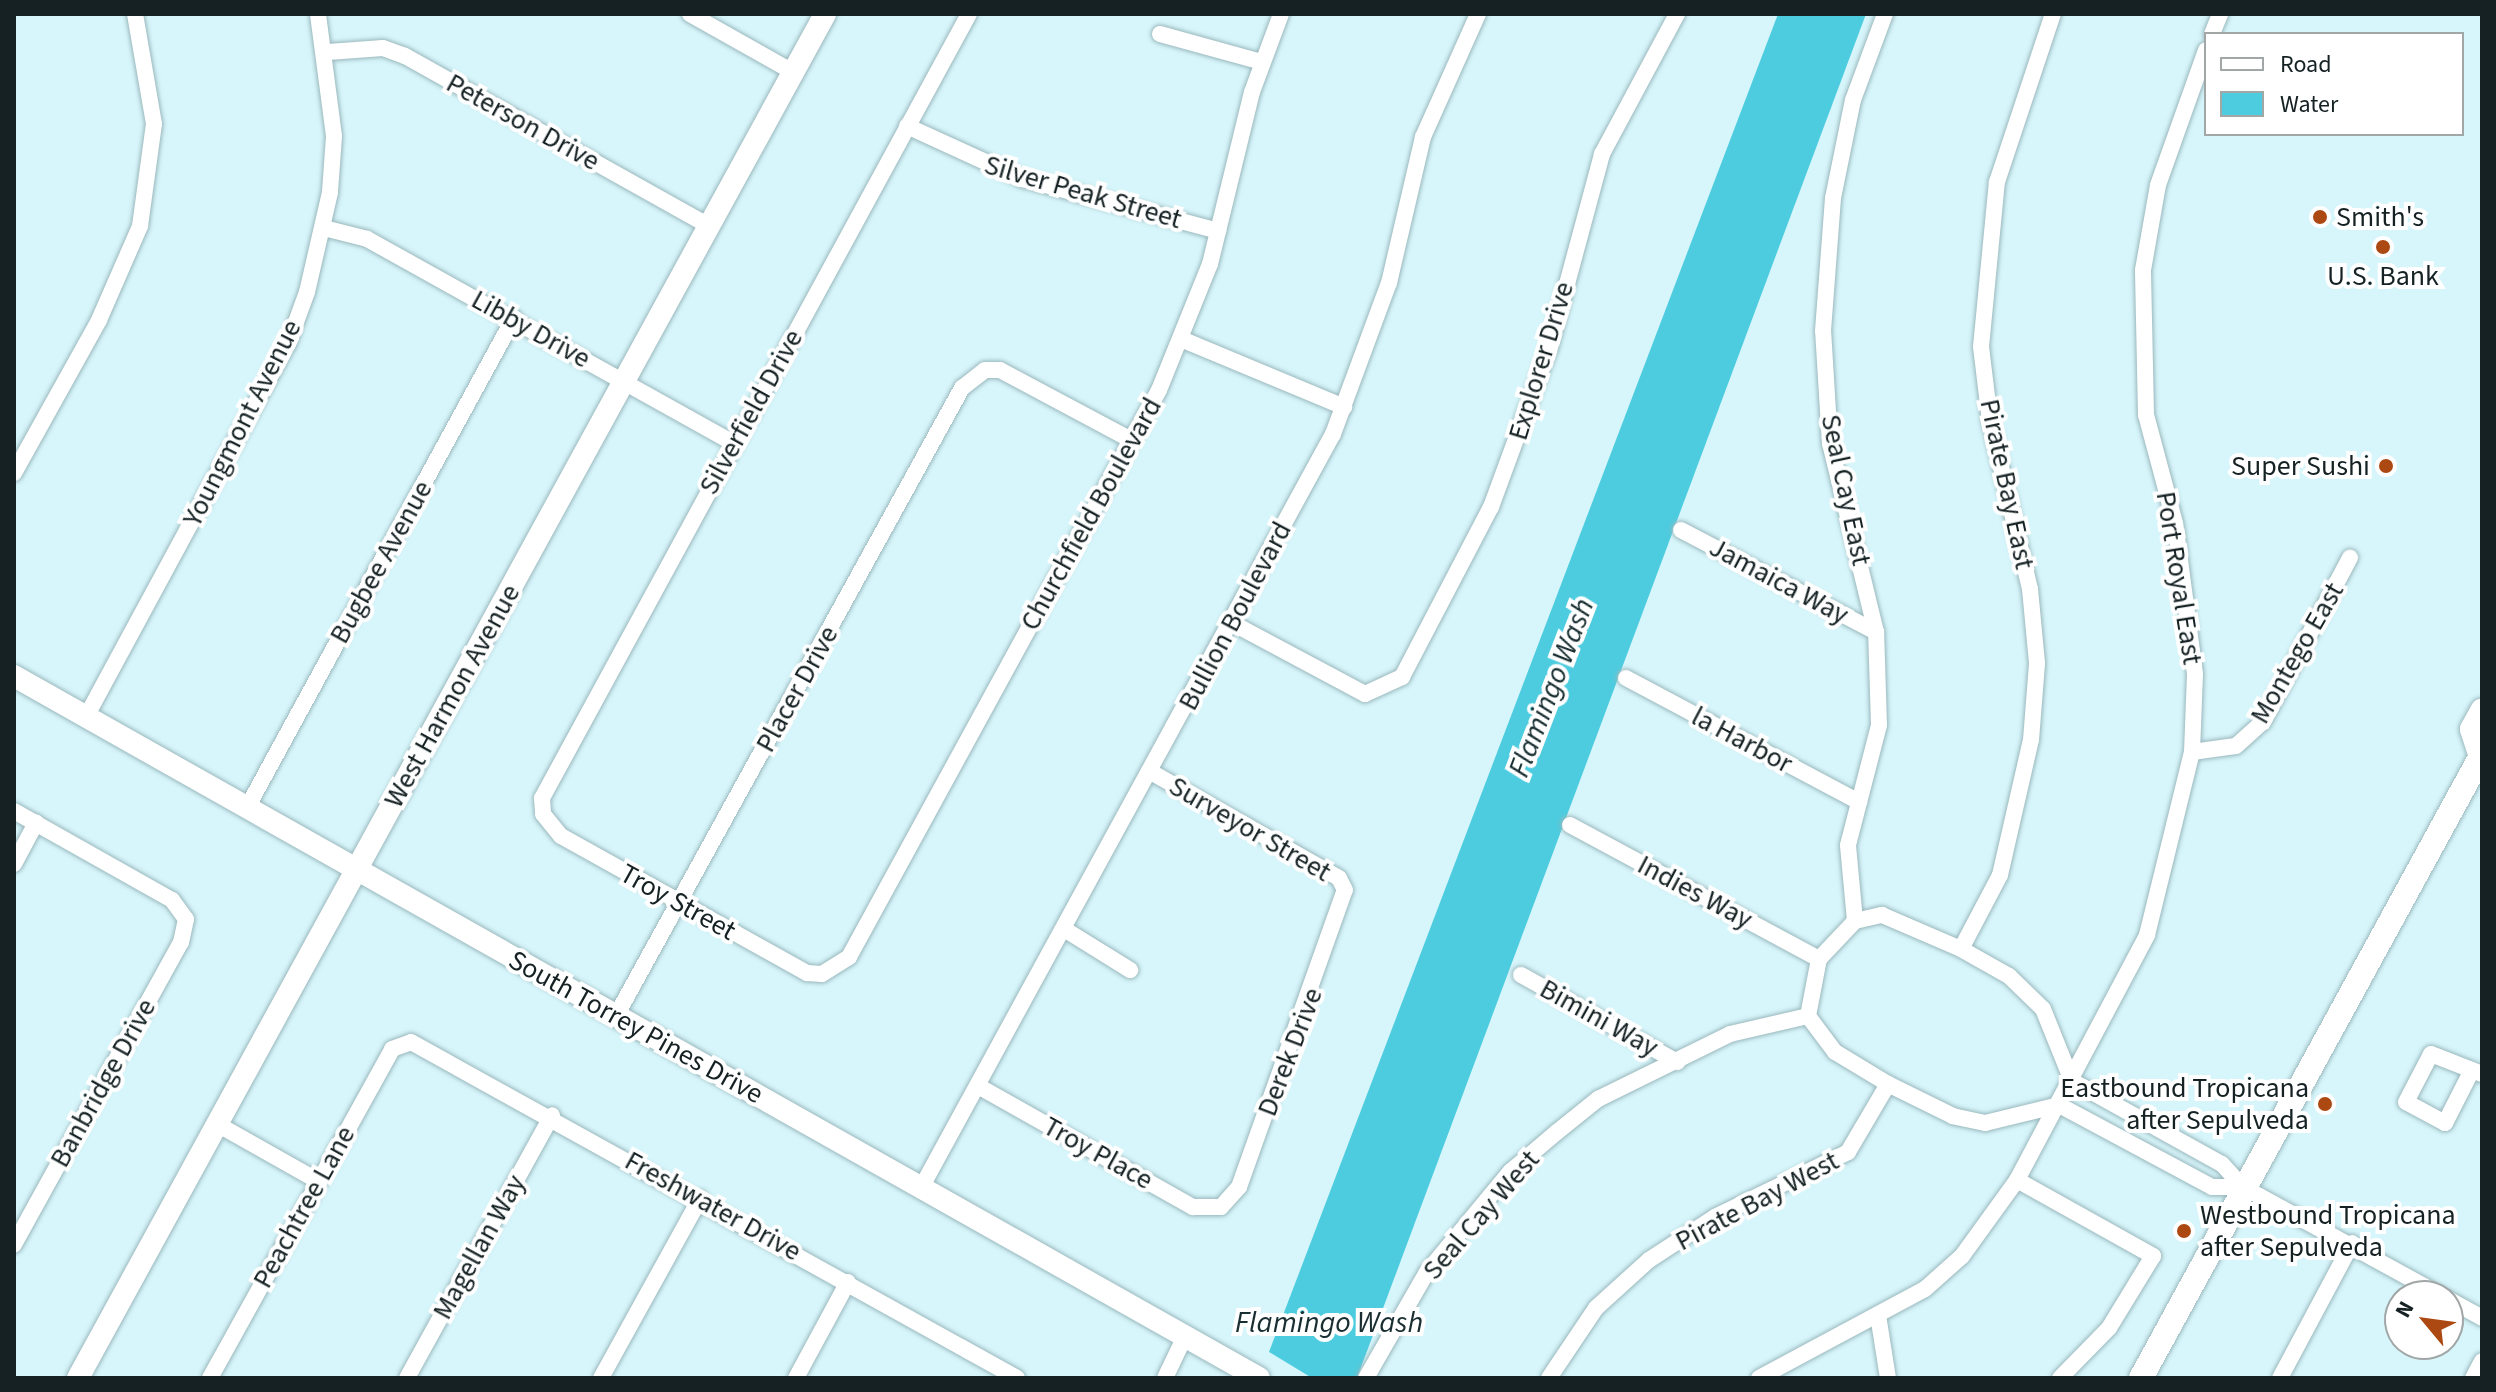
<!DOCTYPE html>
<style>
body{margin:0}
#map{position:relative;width:2496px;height:1392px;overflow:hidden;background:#d7f6fb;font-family:"Source Sans 3",sans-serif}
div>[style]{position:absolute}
.water>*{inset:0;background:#4eccdf}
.roads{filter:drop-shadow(0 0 2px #9ab8bd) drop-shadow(0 0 2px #9ab8bd)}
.street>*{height:16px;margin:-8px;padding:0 8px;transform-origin:8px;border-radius:8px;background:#fff}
.secondary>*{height:22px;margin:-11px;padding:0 11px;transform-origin:11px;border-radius:11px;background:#fff}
.primary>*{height:24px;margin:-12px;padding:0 12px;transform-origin:12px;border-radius:12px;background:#fff}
.dots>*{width:22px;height:22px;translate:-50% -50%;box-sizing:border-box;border:4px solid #fff;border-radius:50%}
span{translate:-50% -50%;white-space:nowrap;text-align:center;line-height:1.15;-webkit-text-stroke:8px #fff;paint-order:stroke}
.street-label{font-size:28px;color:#152123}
.poi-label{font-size:28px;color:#152123}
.left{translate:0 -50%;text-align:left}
.right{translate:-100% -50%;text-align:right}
.water-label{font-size:30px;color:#182e31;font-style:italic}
.frame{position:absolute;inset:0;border:16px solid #152123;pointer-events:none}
.legend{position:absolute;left:2204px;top:32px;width:260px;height:104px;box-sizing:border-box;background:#fff;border:2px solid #a1a6a7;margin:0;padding:10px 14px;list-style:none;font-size:24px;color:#152123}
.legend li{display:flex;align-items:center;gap:16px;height:40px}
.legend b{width:40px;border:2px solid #a1a6a7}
.north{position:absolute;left:2384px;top:1280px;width:80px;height:80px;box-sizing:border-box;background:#fff;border:2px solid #a1a6a7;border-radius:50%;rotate:299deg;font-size:22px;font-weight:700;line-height:32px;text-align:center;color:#152123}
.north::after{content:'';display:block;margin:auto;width:28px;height:36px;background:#ac4912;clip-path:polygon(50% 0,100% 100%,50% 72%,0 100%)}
</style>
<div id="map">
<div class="water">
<i style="clip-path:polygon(1778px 14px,1866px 14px,1357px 1378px,1312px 1378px,1269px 1352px)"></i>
</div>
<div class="roads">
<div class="street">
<i style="left:690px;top:14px;width:118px;rotate:29.4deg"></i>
<i style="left:969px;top:14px;width:893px;rotate:118.57deg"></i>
<i style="left:542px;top:798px;width:16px;rotate:86deg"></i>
<i style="left:543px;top:814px;width:28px;rotate:51deg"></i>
<i style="left:561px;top:836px;width:282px;rotate:29.1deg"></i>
<i style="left:807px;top:973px;width:15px;rotate:4deg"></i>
<i style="left:822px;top:974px;width:32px;rotate:-32deg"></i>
<i style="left:849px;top:957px;width:646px;rotate:-61.33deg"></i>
<i style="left:1159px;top:390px;width:136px;rotate:-68deg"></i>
<i style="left:1210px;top:264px;width:177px;rotate:-76.3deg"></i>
<i style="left:1252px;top:92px;width:83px;rotate:-69.6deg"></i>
<i style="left:1160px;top:34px;width:106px;rotate:15.4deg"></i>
<i style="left:2212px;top:34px;width:22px;rotate:-68deg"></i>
<i style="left:328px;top:52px;width:55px;rotate:-4.2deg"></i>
<i style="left:383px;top:48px;width:23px;rotate:20deg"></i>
<i style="left:405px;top:56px;width:348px;rotate:29.2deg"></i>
<i style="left:907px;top:126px;width:128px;rotate:24.6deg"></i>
<i style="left:1023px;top:179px;width:202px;rotate:14.9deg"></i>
<i style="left:324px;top:228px;width:44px;rotate:14.3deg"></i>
<i style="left:367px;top:239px;width:420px;rotate:29.1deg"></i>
<i style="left:1181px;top:339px;width:177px;rotate:22.6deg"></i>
<i style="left:14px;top:473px;width:175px;rotate:-60.9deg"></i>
<i style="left:99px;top:320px;width:103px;rotate:-66.4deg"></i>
<i style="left:140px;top:226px;width:103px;rotate:-82.2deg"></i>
<i style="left:154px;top:124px;width:112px;rotate:-99.8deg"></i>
<i style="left:1681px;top:530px;width:220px;rotate:27.6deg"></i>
<i style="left:1232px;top:623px;width:151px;rotate:28.1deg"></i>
<i style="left:1365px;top:694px;width:41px;rotate:-24.7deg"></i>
<i style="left:1402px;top:677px;width:192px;rotate:-62.4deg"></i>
<i style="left:1491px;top:507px;width:171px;rotate:-69.8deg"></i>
<i style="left:1550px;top:347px;width:200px;rotate:-74.9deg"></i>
<i style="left:1602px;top:154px;width:159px;rotate:-61.8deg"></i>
<i style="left:1626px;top:678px;width:264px;rotate:28deg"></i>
<i style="left:86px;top:717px;width:424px;rotate:-61.6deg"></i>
<i style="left:288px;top:344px;width:55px;rotate:-69.9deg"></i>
<i style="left:307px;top:292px;width:103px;rotate:-77deg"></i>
<i style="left:330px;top:192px;width:56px;rotate:-85.9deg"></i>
<i style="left:334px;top:136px;width:123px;rotate:-97.5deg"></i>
<i style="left:2192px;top:752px;width:44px;rotate:-7.8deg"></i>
<i style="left:2236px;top:746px;width:36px;rotate:-42deg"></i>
<i style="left:2263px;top:722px;width:186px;rotate:-62.1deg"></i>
<i style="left:248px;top:806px;width:556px;rotate:-61.41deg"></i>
<i style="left:14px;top:811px;width:181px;rotate:29.4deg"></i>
<i style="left:172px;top:900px;width:24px;rotate:54deg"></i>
<i style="left:186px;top:919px;width:24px;rotate:102deg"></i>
<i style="left:181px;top:942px;width:346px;rotate:118.9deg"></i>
<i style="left:1570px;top:825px;width:283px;rotate:28.3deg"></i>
<i style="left:14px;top:864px;width:47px;rotate:-61.8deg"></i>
<i style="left:1855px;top:921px;width:76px;rotate:-95.3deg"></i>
<i style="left:1848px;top:845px;width:124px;rotate:-75.5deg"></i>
<i style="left:1879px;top:725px;width:93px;rotate:-91.8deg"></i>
<i style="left:1876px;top:632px;width:194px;rotate:-103.7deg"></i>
<i style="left:1830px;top:444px;width:113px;rotate:-93.5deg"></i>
<i style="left:1823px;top:331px;width:133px;rotate:-85.7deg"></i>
<i style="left:1833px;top:198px;width:100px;rotate:-78.5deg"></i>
<i style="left:1853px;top:100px;width:92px;rotate:-69.6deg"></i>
<i style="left:1064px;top:929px;width:78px;rotate:31.8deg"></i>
<i style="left:1961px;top:949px;width:84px;rotate:-62.2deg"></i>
<i style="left:2000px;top:875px;width:139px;rotate:-77.1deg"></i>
<i style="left:2031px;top:740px;width:77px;rotate:-85.5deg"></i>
<i style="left:2037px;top:663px;width:74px;rotate:-95.4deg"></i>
<i style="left:2030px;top:589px;width:173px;rotate:-103.4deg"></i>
<i style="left:1990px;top:421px;width:75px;rotate:-96.9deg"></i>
<i style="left:1981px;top:347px;width:166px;rotate:-84.5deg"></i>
<i style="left:1997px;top:182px;width:177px;rotate:-71.6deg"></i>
<i style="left:1521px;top:975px;width:179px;rotate:29.1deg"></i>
<i style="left:616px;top:1016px;width:717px;rotate:-61.15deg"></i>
<i style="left:962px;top:388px;width:29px;rotate:-38deg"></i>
<i style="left:985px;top:370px;width:15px"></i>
<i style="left:1000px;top:370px;width:149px;rotate:28.1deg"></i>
<i style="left:2470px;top:1074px;width:55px;rotate:117deg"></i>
<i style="left:2445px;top:1123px;width:44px;rotate:-151.7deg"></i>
<i style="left:2406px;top:1102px;width:54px;rotate:-62.5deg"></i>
<i style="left:2431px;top:1054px;width:55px;rotate:21.4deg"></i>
<i style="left:978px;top:1086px;width:247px;rotate:29.4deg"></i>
<i style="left:1193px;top:1207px;width:28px"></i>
<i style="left:1221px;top:1207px;width:27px;rotate:-48deg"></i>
<i style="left:1239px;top:1187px;width:315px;rotate:-70.4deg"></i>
<i style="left:1345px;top:890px;width:13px;rotate:-117deg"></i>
<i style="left:1339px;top:878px;width:216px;rotate:-150.6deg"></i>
<i style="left:217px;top:1124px;width:116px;rotate:29.4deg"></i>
<i style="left:2017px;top:1180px;width:156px;rotate:29.2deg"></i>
<i style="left:2153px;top:1256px;width:84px;rotate:121.4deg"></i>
<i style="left:2109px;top:1328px;width:70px;rotate:134.4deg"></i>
<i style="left:2243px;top:1187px;width:31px;rotate:180deg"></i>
<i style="left:2212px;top:1187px;width:174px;rotate:-151.8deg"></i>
<i style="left:2059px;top:1105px;width:76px;rotate:166.3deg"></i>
<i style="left:1985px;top:1123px;width:33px;rotate:-168deg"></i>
<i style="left:1953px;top:1116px;width:72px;rotate:-153.8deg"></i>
<i style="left:1888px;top:1084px;width:62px;rotate:-148.9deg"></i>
<i style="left:1835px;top:1052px;width:45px;rotate:-126.9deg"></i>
<i style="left:1808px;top:1016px;width:58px;rotate:-79.1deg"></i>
<i style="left:1819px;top:959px;width:52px;rotate:-46.5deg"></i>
<i style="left:1855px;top:921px;width:28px;rotate:-13deg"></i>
<i style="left:1882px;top:915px;width:86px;rotate:23.3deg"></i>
<i style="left:1961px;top:949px;width:55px;rotate:29.4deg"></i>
<i style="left:2009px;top:976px;width:47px;rotate:44.1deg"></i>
<i style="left:2043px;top:1009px;width:78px;rotate:68.1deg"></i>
<i style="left:2072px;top:1081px;width:171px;rotate:29deg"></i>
<i style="left:2222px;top:1164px;width:31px;rotate:48deg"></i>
<i style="left:2243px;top:1187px;width:273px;rotate:28.7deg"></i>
<i style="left:921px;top:1188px;width:859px;rotate:-61.35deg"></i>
<i style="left:1333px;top:434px;width:161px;rotate:-69.7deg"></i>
<i style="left:1389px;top:283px;width:150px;rotate:-76.9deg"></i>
<i style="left:1423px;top:137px;width:135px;rotate:-65.9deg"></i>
<i style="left:1878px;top:1315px;width:64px;rotate:81deg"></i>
<i style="left:210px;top:1378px;width:376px;rotate:-61deg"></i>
<i style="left:392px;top:1049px;width:20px;rotate:-20deg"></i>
<i style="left:411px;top:1042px;width:693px;rotate:29.01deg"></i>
<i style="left:407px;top:1378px;width:300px;rotate:-61.1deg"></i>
<i style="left:601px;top:1378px;width:205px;rotate:-61.1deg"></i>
<i style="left:796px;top:1378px;width:109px;rotate:-61.6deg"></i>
<i style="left:1165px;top:1378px;width:47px;rotate:-64.5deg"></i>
<i style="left:1366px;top:1378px;width:122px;rotate:-60.1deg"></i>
<i style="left:1427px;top:1272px;width:131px;rotate:-50.3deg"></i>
<i style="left:1511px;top:1171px;width:60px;rotate:-40.3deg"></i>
<i style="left:1557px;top:1132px;width:53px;rotate:-38.8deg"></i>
<i style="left:1598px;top:1099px;width:147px;rotate:-26.2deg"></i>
<i style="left:1730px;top:1034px;width:80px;rotate:-13deg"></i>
<i style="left:1549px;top:1378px;width:84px;rotate:-56.1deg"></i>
<i style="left:1596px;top:1308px;width:72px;rotate:-42.2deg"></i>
<i style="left:1649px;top:1260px;width:79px;rotate:-33.1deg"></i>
<i style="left:1715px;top:1217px;width:148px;rotate:-26deg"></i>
<i style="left:1848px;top:1152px;width:79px;rotate:-59.5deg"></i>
<i style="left:1759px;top:1378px;width:188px;rotate:-28.2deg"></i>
<i style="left:1925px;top:1289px;width:50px;rotate:-41.7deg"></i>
<i style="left:1962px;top:1256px;width:94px;rotate:-54.1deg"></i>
<i style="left:2017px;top:1180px;width:277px;rotate:-62deg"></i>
<i style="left:2147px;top:935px;width:188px;rotate:-76.2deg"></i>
<i style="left:2192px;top:752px;width:78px;rotate:-87.8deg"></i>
<i style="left:2195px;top:674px;width:152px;rotate:-97.5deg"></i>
<i style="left:2175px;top:523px;width:112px;rotate:-105deg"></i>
<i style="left:2146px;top:415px;width:145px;rotate:-91.2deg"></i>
<i style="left:2143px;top:270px;width:86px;rotate:-80deg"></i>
<i style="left:2158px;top:185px;width:143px;rotate:-70.4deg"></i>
<i style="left:2280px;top:1378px;width:153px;rotate:-61.9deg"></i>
<i style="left:2473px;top:1378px;width:19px;rotate:-62deg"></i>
</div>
<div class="secondary">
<i style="left:14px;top:676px;width:1429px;rotate:29.42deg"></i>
<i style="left:78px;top:1378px;width:1555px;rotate:-61.29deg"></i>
</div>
<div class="primary">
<i style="left:2480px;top:754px;width:26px;rotate:-108deg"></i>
<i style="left:2472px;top:729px;width:21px;rotate:-61deg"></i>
<i style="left:2141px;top:1378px;width:711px;rotate:-61.34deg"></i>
</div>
</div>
<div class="dots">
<i style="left:2320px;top:217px;background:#ac4912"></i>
<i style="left:2383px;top:247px;background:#ac4912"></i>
<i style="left:2386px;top:466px;background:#ac4912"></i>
<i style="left:2325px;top:1104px;background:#ac4912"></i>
<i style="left:2184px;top:1231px;background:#ac4912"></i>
</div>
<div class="street-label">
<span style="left:523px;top:122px;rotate:29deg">Peterson Drive</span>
<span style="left:1083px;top:192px;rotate:16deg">Silver Peak Street</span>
<span style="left:531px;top:329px;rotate:29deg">Libby Drive</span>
<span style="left:1541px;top:361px;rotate:-73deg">Explorer Drive</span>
<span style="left:751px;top:412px;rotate:-61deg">Silverfield Drive</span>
<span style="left:242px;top:423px;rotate:-63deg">Youngmont Avenue</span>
<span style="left:2007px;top:484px;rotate:78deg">Pirate Bay East</span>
<span style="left:1846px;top:490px;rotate:78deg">Seal Cay East</span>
<span style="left:1091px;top:514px;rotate:-61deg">Churchfield Boulevard</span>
<span style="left:381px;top:562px;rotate:-61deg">Bugbee Avenue</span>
<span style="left:2179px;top:578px;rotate:81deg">Port Royal East</span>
<span style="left:1779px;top:581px;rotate:28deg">Jamaica Way</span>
<span style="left:1235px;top:616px;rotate:-62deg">Bullion Boulevard</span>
<span style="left:2297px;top:653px;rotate:-60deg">Montego East</span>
<span style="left:797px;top:689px;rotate:-61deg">Placer Drive</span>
<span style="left:452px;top:696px;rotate:-61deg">West Harmon Avenue</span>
<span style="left:1742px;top:740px;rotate:28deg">la Harbor</span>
<span style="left:1250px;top:829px;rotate:30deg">Surveyor Street</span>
<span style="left:1695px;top:892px;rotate:28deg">Indies Way</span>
<span style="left:678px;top:902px;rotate:29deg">Troy Street</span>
<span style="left:1599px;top:1018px;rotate:29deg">Bimini Way</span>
<span style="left:636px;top:1027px;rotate:29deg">South Torrey Pines Drive</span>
<span style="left:1290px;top:1052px;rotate:-69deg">Derek Drive</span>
<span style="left:103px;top:1083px;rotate:-61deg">Banbridge Drive</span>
<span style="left:1098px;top:1153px;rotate:29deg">Troy Place</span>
<span style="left:1757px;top:1201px;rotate:-28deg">Pirate Bay West</span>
<span style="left:713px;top:1206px;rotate:29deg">Freshwater Drive</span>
<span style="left:304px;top:1207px;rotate:-61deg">Peachtree Lane</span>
<span style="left:1481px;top:1215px;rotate:-49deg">Seal Cay West</span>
<span style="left:479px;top:1247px;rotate:-61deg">Magellan Way</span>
</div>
<div class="poi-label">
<span class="left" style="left:2336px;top:217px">Smith's</span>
<span style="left:2383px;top:276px">U.S. Bank</span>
<span class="right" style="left:2370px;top:466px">Super Sushi</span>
<span class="right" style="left:2309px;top:1104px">Eastbound Tropicana<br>after Sepulveda</span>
<span class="left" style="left:2200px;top:1231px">Westbound Tropicana<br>after Sepulveda</span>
</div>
<div class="water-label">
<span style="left:1552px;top:688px;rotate:-69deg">Flamingo Wash</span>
<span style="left:1329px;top:1323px">Flamingo Wash</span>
</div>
<div class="frame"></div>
<ul class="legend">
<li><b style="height:10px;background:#fff"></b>Road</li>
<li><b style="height:22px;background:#4eccdf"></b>Water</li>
</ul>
<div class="north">N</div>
</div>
